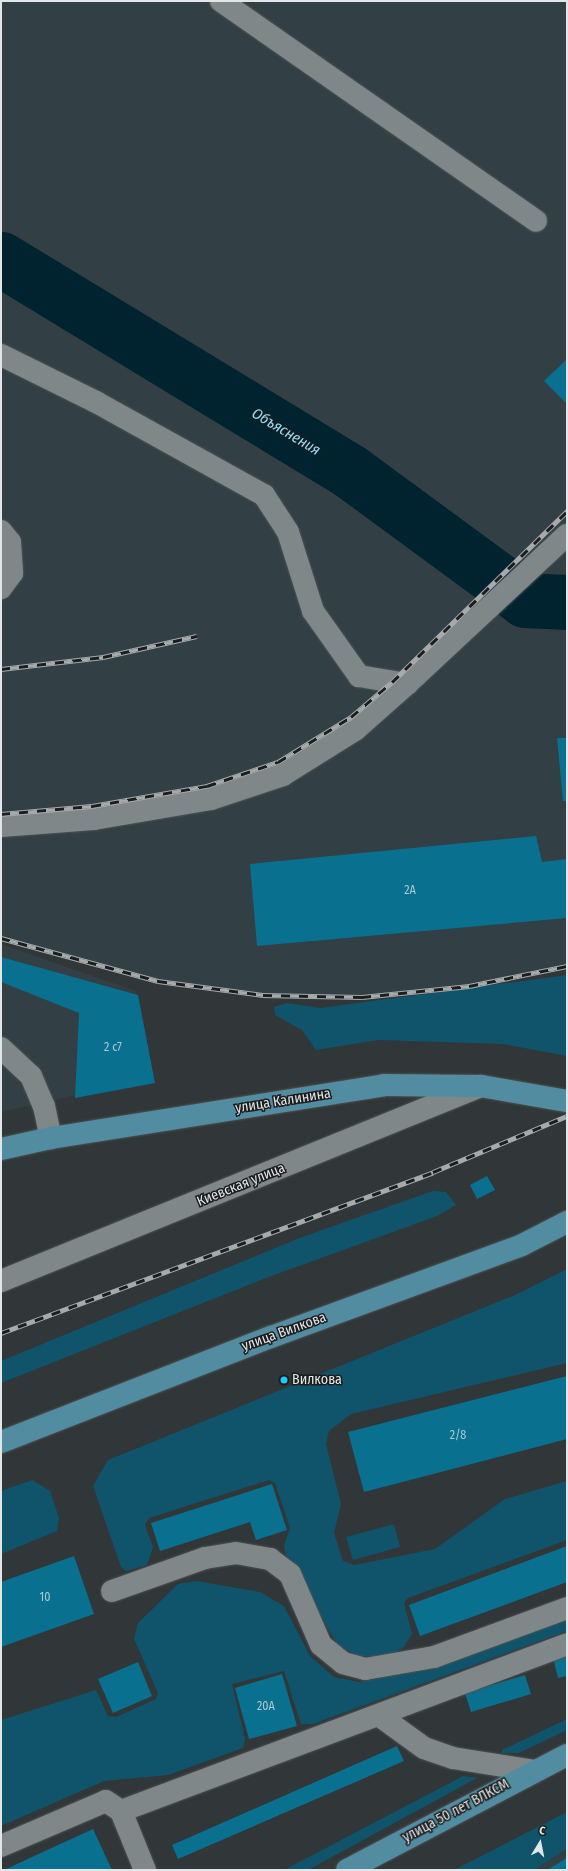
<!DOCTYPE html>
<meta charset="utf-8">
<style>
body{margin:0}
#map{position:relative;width:568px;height:1871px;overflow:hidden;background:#313638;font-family:"Fira Sans Condensed",sans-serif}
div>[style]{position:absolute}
.built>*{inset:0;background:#323f44}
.green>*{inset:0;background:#0f546b}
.river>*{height:55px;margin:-27.5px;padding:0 27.5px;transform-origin:27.5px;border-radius:27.5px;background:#002330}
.building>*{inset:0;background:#0a708f}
.roads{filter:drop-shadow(0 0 1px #4d5254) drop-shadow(0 0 1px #4d5254)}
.minor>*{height:22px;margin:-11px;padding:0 11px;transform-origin:11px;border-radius:11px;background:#808789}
.major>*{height:22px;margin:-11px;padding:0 11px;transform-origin:11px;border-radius:11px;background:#528ca1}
.rail>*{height:4.5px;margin-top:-2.25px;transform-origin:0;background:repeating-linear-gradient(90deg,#1b1d1e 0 9px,#a6aaab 0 18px);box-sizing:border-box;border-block:1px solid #a6aaab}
.dots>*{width:11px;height:11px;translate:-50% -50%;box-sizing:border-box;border:2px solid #1b1d1e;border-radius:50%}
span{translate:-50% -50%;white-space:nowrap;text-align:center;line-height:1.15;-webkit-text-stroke:3px #1b1d1e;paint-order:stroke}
.number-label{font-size:12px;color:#acc8d1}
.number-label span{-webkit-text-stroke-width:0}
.street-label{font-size:14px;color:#e2e6e7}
.poi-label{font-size:14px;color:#e2e6e7}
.left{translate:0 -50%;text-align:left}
.water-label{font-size:15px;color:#90dfff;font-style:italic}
.frame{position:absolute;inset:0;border:2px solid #e2e6e7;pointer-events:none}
.north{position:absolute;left:520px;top:1823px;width:40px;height:40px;-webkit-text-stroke:3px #1b1d1e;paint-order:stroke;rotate:10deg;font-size:11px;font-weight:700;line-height:16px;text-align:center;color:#e2e6e7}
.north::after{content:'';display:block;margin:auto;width:14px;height:18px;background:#e2e6e7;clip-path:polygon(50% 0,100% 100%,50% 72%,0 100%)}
</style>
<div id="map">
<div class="built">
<i style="clip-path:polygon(1px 1px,567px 1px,567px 966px,469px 986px,362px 997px,263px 995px,158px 981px,1px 938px)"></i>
<i style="clip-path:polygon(1px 944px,136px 991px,132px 1082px,1px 1112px)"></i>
<i style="clip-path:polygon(567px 1849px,567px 1870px,534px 1870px)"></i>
</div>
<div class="green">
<i style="clip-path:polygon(567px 975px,567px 1056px,503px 1044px,378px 1040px,316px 1050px,302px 1030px,275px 1015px,274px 1007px,287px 1003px,320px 1008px)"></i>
<i style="clip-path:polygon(433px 1191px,446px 1192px,456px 1205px,437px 1216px,266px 1278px,1px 1383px,1px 1361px,302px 1237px)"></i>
<i style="clip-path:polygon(567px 1269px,567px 1363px,351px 1414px,329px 1431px,326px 1444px,341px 1504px,334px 1533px,343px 1561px,354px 1565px,435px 1549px,505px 1499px,567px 1481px,567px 1540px,408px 1598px,404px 1603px,412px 1634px,404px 1647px,393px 1654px,376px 1656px,357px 1656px,338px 1645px,328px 1629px,286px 1556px,284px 1545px,290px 1528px,275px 1483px,269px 1480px,149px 1518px,145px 1525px,153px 1547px,147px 1565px,126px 1571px,121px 1567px,93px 1486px,108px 1460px,515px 1295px)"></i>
<i style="clip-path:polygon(32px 1480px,50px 1491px,59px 1518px,57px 1531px,1px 1554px,1px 1491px)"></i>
<i style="clip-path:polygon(394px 1524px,400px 1547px,353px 1560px,346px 1537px)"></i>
<i style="clip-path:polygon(197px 1581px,260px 1592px,284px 1606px,310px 1656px,334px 1677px,359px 1682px,434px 1668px,567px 1618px,567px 1631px,313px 1724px,301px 1724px,284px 1671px,232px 1684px,245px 1739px,243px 1748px,168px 1775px,104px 1781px,1px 1826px,1px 1720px,96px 1690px,108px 1716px,116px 1717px,156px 1699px,158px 1693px,134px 1639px,138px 1623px,178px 1584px)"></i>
<i style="clip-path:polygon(567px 1719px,567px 1730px,519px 1753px,502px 1753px,502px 1750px)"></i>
<i style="clip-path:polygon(463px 1776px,477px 1778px,308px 1870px,284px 1870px)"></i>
<i style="clip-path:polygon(567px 1812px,567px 1849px,534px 1870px,454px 1870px)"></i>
</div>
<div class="river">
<i style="left:1px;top:259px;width:410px;rotate:31.3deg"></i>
<i style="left:351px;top:472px;width:216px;rotate:36.3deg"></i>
<i style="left:525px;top:600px;width:42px;rotate:2.7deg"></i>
</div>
<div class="building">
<i style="clip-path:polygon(567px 359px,567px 402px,566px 403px,544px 381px)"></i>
<i style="clip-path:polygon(557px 738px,567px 738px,567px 801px,563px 801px)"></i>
<i style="clip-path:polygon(536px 836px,542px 862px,567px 859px,567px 918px,257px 946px,250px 864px)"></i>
<i style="clip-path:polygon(1px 957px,138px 995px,155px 1083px,75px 1098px,79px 1013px,1px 982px)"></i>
<i style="clip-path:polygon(487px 1176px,495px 1190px,477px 1199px,470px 1185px)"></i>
<i style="clip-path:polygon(567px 1376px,567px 1439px,364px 1492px,348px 1432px)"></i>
<i style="clip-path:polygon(272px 1484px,287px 1530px,256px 1540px,250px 1522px,160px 1551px,151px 1523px)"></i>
<i style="clip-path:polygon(567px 1546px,567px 1582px,420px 1636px,409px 1605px)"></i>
<i style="clip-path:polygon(74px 1556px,94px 1614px,1px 1647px,1px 1582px)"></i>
<i style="clip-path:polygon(567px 1654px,567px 1676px,558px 1678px,553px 1658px)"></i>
<i style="clip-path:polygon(138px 1662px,152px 1696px,113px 1713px,98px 1679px)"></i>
<i style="clip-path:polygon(282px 1674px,297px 1726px,249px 1739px,235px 1688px)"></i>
<i style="clip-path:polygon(525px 1675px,531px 1694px,471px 1712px,465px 1693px)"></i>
<i style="clip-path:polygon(397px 1746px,404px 1761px,178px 1859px,172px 1845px)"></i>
<i style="clip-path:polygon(93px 1829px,112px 1870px,4px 1870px,45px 1851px)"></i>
<i style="clip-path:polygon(567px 1858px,567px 1870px,547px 1870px)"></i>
</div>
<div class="roads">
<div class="minor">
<i style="left:221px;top:1px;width:384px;rotate:34.9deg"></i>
<i style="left:1px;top:355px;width:106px;rotate:26.3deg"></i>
<i style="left:96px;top:402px;width:192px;rotate:29deg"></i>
<i style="left:264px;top:495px;width:44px;rotate:57deg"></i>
<i style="left:288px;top:532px;width:83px;rotate:72.4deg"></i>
<i style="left:313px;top:611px;width:80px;rotate:54.7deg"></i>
<i style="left:359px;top:676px;width:49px;rotate:9.5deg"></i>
<i style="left:407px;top:684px;width:219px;rotate:-43deg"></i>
<i style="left:1px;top:531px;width:14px;rotate:51deg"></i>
<i style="left:10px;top:542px;width:31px;rotate:86deg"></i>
<i style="left:12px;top:573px;width:19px;rotate:126deg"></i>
<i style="left:1px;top:826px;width:93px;rotate:-4.3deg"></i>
<i style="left:94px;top:819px;width:119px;rotate:-9.7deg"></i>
<i style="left:211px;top:799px;width:76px;rotate:-18.4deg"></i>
<i style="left:283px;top:775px;width:85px;rotate:-32deg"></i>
<i style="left:355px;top:730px;width:69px;rotate:-41.5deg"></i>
<i style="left:1px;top:1048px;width:41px;rotate:43deg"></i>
<i style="left:31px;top:1076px;width:33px;rotate:67deg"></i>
<i style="left:44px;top:1106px;width:33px;rotate:78deg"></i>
<i style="left:1px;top:1281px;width:518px;rotate:-22.11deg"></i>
<i style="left:112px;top:1591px;width:99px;rotate:-19.5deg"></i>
<i style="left:205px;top:1558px;width:31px;rotate:-9deg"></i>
<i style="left:236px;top:1553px;width:35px;rotate:10deg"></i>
<i style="left:270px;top:1559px;width:25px;rotate:37deg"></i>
<i style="left:290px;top:1574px;width:77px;rotate:66.4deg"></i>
<i style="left:321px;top:1645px;width:28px;rotate:39deg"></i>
<i style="left:343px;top:1663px;width:23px;rotate:15deg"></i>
<i style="left:365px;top:1669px;width:70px;rotate:-9.9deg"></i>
<i style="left:434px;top:1657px;width:142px;rotate:-20.2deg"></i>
<i style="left:380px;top:1716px;width:54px;rotate:36deg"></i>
<i style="left:424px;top:1748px;width:31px;rotate:19deg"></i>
<i style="left:453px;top:1758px;width:82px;rotate:9.1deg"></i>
<i style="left:121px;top:1811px;width:476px;rotate:-20.5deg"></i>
<i style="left:1px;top:1846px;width:114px;rotate:-23.2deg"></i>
<i style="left:106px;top:1801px;width:18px;rotate:34deg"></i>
<i style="left:121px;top:1811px;width:64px;rotate:67.9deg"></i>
</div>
<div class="major">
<i style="left:1px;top:1149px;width:51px;rotate:-12.4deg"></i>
<i style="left:51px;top:1138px;width:337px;rotate:-9deg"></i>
<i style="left:384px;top:1085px;width:97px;rotate:0.6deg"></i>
<i style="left:481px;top:1086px;width:87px;rotate:9.9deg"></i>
<i style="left:1px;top:1442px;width:290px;rotate:-21.3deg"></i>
<i style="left:271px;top:1337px;width:267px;rotate:-20.1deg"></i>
<i style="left:522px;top:1245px;width:51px;rotate:-27.1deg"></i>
<i style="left:347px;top:1870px;width:248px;rotate:-27.6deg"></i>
</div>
</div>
<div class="rail">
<i style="left:1px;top:669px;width:103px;rotate:-6.7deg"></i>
<i style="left:103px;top:657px;width:96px;rotate:-12.6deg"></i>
<i style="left:1px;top:814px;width:91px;rotate:-5deg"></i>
<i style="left:92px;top:806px;width:117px;rotate:-9.9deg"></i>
<i style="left:207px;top:786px;width:75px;rotate:-18.7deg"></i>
<i style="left:278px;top:762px;width:86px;rotate:-31.7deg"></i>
<i style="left:351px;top:717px;width:54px;rotate:-40.5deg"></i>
<i style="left:392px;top:682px;width:245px;rotate:-44.3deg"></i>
<i style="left:1px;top:938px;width:163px;rotate:15.3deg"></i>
<i style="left:158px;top:981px;width:106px;rotate:7.6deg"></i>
<i style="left:263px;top:995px;width:99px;rotate:1.2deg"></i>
<i style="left:362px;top:997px;width:108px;rotate:-5.9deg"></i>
<i style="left:469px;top:986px;width:100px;rotate:-11.5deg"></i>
<i style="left:1px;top:1333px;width:461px;rotate:-20.4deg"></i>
<i style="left:433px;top:1172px;width:145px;rotate:-22.7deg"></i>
</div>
<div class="dots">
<i style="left:284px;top:1380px;background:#20c9fd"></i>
</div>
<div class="number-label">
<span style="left:410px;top:891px">2А</span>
<span style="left:113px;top:1048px">2 с7</span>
<span style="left:458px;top:1436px">2/8</span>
<span style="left:45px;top:1598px">10</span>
<span style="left:266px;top:1707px">20А</span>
</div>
<div class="street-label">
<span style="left:283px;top:1101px;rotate:-9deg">улица Калинина</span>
<span style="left:241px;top:1185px;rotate:-22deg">Киевская улица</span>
<span style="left:284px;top:1332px;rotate:-20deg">улица Вилкова</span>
<span style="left:456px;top:1811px;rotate:-28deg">улица 50 лет ВЛКСМ</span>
</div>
<div class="poi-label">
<span class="left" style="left:292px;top:1380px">Вилкова</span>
</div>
<div class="water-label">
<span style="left:286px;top:432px;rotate:31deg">Объяснения</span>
</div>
<div class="frame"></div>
<div class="north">С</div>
</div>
